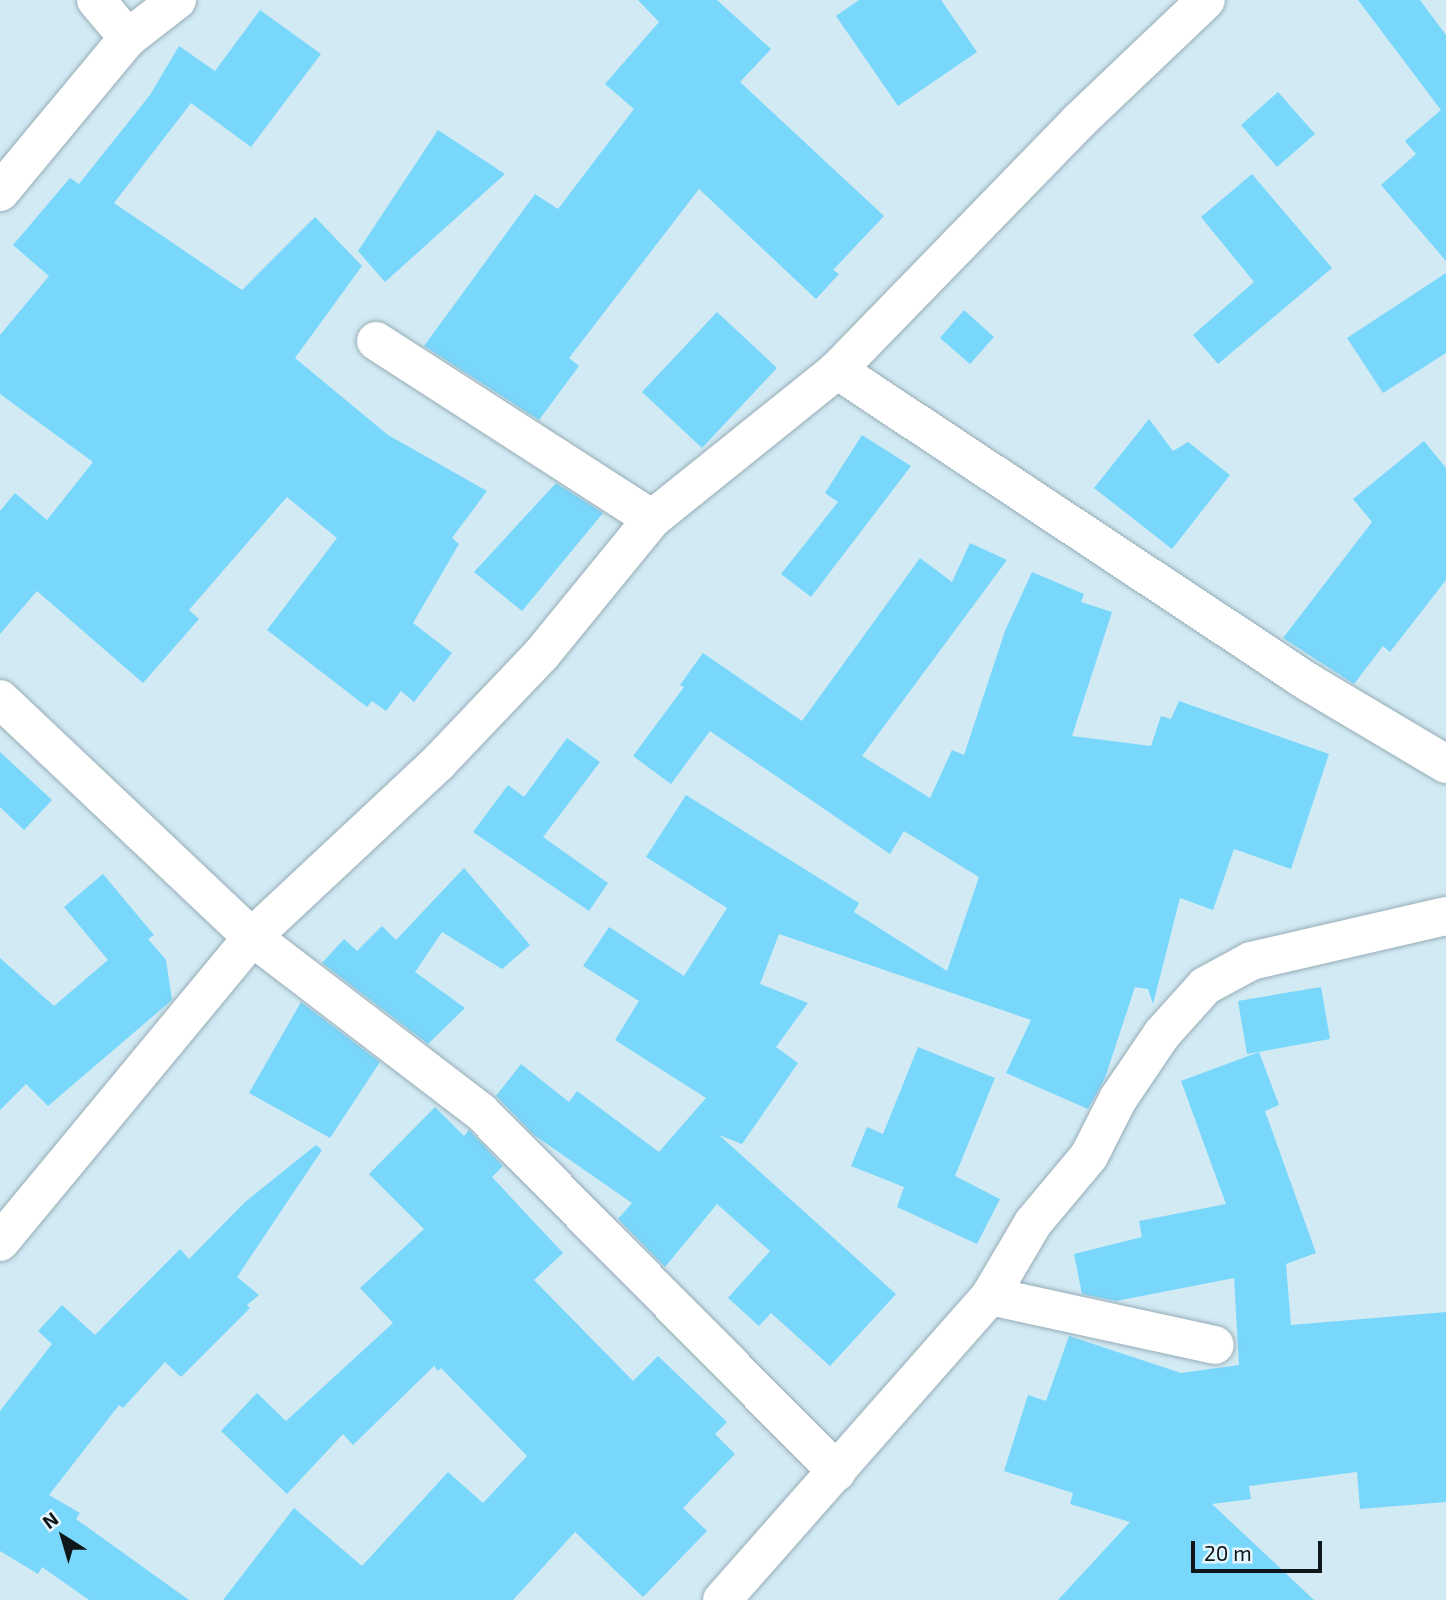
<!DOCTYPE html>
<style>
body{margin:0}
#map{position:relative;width:1446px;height:1600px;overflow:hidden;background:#d2eaf3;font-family:"Exo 2",sans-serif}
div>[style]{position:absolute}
.building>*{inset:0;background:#79d7fb}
.roads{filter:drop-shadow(0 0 2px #96acb6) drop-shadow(0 0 2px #96acb6)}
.minor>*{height:38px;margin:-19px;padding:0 19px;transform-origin:19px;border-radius:19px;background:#fff}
span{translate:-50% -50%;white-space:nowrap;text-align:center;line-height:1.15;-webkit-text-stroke:5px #e3f6fe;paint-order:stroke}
.north{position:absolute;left:28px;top:1502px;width:70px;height:70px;-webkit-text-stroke:5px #e3f6fe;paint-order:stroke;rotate:323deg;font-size:19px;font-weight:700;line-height:28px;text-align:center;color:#0e1619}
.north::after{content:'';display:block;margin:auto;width:24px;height:32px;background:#0e1619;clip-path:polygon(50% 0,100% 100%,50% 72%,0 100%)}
.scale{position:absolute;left:1191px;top:1541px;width:131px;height:32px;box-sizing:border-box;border:4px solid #0e1619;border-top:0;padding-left:9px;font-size:21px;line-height:24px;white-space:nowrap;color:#0e1619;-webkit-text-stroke:5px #e3f6fe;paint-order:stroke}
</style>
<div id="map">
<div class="building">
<i style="clip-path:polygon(638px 0,717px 0,771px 49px,740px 82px,884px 216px,833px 270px,839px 274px,816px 299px,699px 189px,569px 358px,579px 366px,539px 420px,424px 346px,535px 194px,558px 209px,634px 109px,605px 84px,659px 22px)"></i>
<i style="clip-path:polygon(859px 0,941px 0,977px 52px,898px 106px,836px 16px)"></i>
<i style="clip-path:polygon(1358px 0,1420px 0,1446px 35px,1446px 261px,1381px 185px,1416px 154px,1405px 141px,1441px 110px)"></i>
<i style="clip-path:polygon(260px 10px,321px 54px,251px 147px,191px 103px,114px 203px,242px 290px,315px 217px,362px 266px,295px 358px,388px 435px,487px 491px,452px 538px,459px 544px,413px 623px,452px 653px,414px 702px,401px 691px,386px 711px,372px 701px,367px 707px,267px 630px,337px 538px,287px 497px,189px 610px,199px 619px,143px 683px,37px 591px,0 634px,0 511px,15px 493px,47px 520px,93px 462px,0 394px,0 335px,49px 276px,13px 245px,70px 178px,79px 184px,150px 95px,179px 46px,215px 71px)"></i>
<i style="clip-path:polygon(1278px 92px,1315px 134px,1277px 167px,1241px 125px)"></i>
<i style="clip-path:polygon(438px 130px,505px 174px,385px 282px,358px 251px)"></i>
<i style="clip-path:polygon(1252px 174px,1332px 268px,1218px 364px,1193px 335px,1254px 282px,1201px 217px)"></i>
<i style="clip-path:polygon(1446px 273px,1446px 353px,1383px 393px,1347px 338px)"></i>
<i style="clip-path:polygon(964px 310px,994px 337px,970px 364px,940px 338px)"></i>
<i style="clip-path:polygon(717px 312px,777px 368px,702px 448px,642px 392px)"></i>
<i style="clip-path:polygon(1149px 419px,1173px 451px,1188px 442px,1230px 475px,1172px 549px,1094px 488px)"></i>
<i style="clip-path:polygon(862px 435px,911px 466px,811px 597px,781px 574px,838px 502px,825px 493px)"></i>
<i style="clip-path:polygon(1424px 441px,1446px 468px,1446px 580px,1390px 652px,1383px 646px,1354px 684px,1283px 638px,1372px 522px,1353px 499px)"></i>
<i style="clip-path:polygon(556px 483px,603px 513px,522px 611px,474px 572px)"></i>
<i style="clip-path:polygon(970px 543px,1007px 560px,862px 756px,930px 798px,952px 750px,964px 755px,1005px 631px,1032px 572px,1084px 594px,1081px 602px,1112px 612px,1072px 736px,1151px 746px,1161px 716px,1171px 719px,1179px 701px,1329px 754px,1291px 869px,1234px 849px,1213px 910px,1180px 898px,1153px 1004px,1148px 989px,1135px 987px,1105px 1078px,1088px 1109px,1006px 1073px,1031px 1020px,779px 934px,760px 984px,808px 1003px,776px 1047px,798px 1063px,742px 1144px,719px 1135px,896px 1294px,830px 1366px,771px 1313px,759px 1326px,728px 1298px,770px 1251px,717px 1204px,665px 1267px,618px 1219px,632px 1203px,534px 1135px,496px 1096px,521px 1064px,569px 1102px,577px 1091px,659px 1152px,706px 1098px,615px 1040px,639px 1001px,583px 966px,609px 927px,684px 976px,727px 908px,646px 857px,686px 795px,859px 903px,854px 912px,947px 971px,979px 877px,904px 831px,890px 854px,710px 731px,671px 784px,633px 756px,684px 687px,680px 685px,703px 653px,802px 721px,920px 558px,952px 582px)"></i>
<i style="clip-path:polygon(567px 738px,600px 762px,543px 837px,608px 883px,589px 911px,473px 832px,508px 785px,524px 797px)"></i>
<i style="clip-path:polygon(0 752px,52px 800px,24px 830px,0 807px)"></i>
<i style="clip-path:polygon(464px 868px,530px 945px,502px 969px,442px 932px,415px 972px,465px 1008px,428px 1044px,322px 963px,344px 939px,357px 951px,382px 926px,396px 940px)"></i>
<i style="clip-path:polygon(103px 874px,154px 935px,148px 939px,166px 960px,172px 1000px,48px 1106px,26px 1084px,0 1110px,0 958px,54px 1006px,108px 960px,64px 907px)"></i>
<i style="clip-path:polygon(1321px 987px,1330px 1039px,1247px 1054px,1238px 1001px)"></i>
<i style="clip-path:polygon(301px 1002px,380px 1062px,330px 1138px,249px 1093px)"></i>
<i style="clip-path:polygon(918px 1047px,995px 1078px,955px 1176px,1000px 1199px,977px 1244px,897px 1207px,904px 1187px,851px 1166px,867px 1127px,883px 1134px)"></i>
<i style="clip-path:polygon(1259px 1052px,1279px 1105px,1265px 1111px,1316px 1253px,1286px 1264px,1291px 1325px,1446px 1312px,1446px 1502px,1360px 1509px,1357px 1472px,1249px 1486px,1251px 1499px,1212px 1504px,1314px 1600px,1058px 1600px,1130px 1522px,1070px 1504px,1073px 1493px,1004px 1471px,1028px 1395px,1046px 1401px,1069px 1336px,1181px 1373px,1239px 1365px,1234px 1278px,1116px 1301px,1082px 1294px,1074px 1254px,1142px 1237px,1139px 1221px,1226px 1204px,1181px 1081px)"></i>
<i style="clip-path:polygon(435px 1107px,464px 1136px,469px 1130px,503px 1166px,492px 1177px,563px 1253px,534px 1280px,633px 1381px,658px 1356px,727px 1422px,715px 1434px,735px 1454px,683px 1508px,707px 1531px,643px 1597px,575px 1532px,513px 1600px,223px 1600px,294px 1508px,362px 1566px,448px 1472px,483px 1503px,527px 1456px,441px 1368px,438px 1371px,434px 1366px,353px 1445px,343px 1434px,287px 1494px,221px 1431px,257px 1393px,286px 1421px,393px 1323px,360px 1288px,424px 1229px,369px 1174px)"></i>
<i style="clip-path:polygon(316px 1145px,322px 1150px,237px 1277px,259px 1295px,247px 1305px,250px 1308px,181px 1377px,165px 1362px,123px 1408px,119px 1405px,49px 1495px,80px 1513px,76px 1519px,189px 1600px,89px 1600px,42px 1567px,38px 1574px,0 1551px,0 1411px,52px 1344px,38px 1331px,62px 1305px,95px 1335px,180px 1249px,189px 1259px,245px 1202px)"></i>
</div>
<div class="roads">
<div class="minor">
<i style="left:96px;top:0;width:50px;rotate:49.9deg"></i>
<i style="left:0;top:192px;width:200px;rotate:-50.3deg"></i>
<i style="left:128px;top:38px;width:62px;rotate:-37.8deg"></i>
<i style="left:376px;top:341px;width:328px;rotate:32.8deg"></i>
<i style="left:837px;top:370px;width:565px;rotate:33.52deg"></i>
<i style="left:1308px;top:682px;width:161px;rotate:30.7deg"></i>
<i style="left:0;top:699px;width:347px;rotate:43.4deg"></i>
<i style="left:252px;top:937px;width:288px;rotate:37.4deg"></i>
<i style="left:481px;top:1112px;width:506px;rotate:45.32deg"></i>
<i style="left:0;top:1242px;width:396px;rotate:-50.4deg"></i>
<i style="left:252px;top:937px;width:255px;rotate:-43.1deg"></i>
<i style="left:438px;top:763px;width:149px;rotate:-46.4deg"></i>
<i style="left:541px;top:655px;width:176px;rotate:-50.8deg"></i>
<i style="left:652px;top:519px;width:238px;rotate:-38.8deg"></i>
<i style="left:837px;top:370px;width:347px;rotate:-45.8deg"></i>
<i style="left:1079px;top:121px;width:175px;rotate:-43.6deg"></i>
<i style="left:990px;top:1296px;width:230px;rotate:12.3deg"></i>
<i style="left:722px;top:1600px;width:405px;rotate:-48.6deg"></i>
<i style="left:990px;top:1296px;width:85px;rotate:-59.5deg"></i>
<i style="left:1033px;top:1223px;width:87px;rotate:-50.1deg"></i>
<i style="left:1089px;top:1156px;width:64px;rotate:-63deg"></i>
<i style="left:1118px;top:1099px;width:78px;rotate:-55.9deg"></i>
<i style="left:1162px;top:1034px;width:64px;rotate:-48.1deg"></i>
<i style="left:1205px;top:986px;width:52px;rotate:-28.5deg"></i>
<i style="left:1251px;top:961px;width:200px;rotate:-13deg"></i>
</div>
</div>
<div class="north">N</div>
<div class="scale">20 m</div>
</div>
